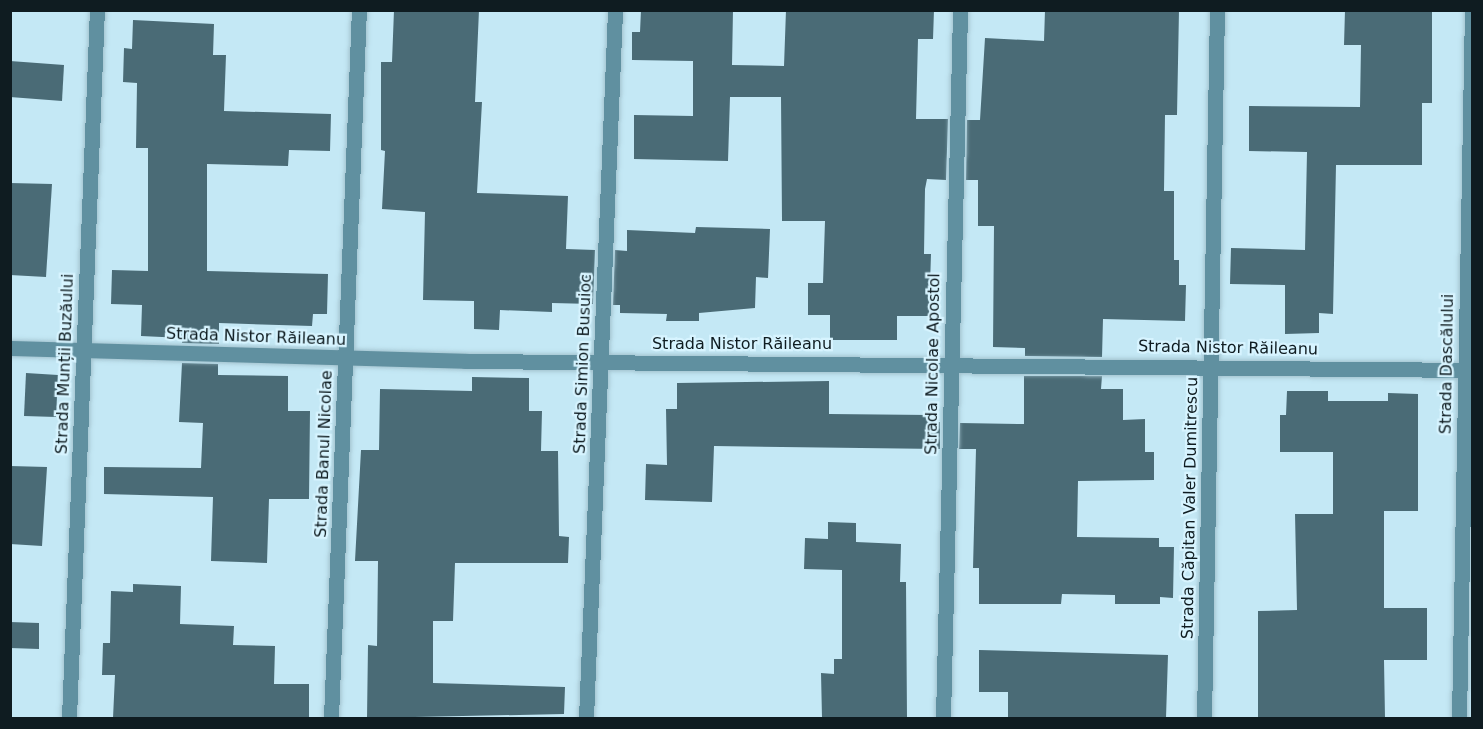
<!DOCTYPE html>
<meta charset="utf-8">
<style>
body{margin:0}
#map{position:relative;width:1483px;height:729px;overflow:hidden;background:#c4e8f5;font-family:"DejaVu Sans",sans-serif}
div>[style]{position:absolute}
.building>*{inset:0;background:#4a6b76}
.roads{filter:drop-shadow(0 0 2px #a3c3cf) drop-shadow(0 0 2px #a3c3cf)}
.minor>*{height:15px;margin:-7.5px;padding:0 7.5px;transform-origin:7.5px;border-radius:7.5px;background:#6090a0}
span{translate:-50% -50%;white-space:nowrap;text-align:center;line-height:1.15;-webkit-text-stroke:4.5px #d7f4ff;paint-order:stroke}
.street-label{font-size:16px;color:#0f1c21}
.frame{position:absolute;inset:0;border:12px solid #0f1c21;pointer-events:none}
</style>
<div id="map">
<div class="building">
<i style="clip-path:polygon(394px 10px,479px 10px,475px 102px,482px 102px,477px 193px,568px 196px,566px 249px,595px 250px,593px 304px,552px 303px,552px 312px,500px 310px,499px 330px,474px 329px,474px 301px,423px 300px,425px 212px,382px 209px,385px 151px,381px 150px,381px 62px,392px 62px)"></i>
<i style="clip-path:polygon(641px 10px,733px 10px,732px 65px,784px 66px,786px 10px,934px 10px,933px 39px,918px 39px,916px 119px,948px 119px,946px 180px,927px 179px,925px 189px,924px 254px,931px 254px,929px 316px,897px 316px,897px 340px,830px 340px,830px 315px,808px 315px,808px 283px,823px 283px,825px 221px,782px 221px,781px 97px,730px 97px,728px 161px,634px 159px,634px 115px,693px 116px,693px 61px,632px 60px,632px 32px,640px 32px)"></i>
<i style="clip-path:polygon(1045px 10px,1179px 10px,1177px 115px,1165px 115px,1164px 191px,1174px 191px,1174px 260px,1179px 260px,1179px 285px,1186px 285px,1185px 321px,1103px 319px,1102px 357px,1025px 356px,1025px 348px,993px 347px,994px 226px,978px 226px,978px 180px,966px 180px,967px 120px,980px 120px,985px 38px,1044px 41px)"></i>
<i style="clip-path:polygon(1345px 10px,1432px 10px,1432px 103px,1422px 103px,1422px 165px,1336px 165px,1333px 314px,1319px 313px,1319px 333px,1285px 334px,1285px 285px,1230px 284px,1231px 248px,1305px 250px,1307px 152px,1249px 151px,1249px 106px,1360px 107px,1361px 45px,1344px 45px)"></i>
<i style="clip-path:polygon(133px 20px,214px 24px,213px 55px,226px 55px,224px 111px,331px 114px,330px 151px,289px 150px,288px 166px,207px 164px,207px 271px,328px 274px,327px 314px,313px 314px,312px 326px,219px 323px,219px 344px,182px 343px,183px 338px,141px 336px,142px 305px,111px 304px,112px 270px,148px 271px,148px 148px,136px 148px,137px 83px,123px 82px,124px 48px,132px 49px)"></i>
<i style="clip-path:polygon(10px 61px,64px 65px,62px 101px,10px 97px)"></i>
<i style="clip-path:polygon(10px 183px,52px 184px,46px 277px,10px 275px)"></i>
<i style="clip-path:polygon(696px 227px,770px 229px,768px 278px,756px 277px,755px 308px,699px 313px,699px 321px,666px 321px,667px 314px,620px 313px,620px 305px,613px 305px,615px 250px,627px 251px,627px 230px,695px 233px)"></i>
<i style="clip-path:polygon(182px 363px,218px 364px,218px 375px,288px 376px,288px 411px,310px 411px,309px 499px,269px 499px,267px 563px,211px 561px,213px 497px,104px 494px,104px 467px,201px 468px,203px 423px,179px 422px)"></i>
<i style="clip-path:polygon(26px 373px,58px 375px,56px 417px,24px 416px)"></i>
<i style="clip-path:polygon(1024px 376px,1102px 376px,1101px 389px,1123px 389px,1123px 420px,1145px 419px,1145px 452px,1154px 452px,1154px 480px,1078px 481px,1077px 537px,1159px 538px,1159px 547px,1174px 547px,1173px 598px,1160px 597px,1160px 604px,1115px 604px,1115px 595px,1062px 594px,1061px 604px,979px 604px,979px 568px,973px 568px,976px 449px,959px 449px,960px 423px,1024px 424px)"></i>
<i style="clip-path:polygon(472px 377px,529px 378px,529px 411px,542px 411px,541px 451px,558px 451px,559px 536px,569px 537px,568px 563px,455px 563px,453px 621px,433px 621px,433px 683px,565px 687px,564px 714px,367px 718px,368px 645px,377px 646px,378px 561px,355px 561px,361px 450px,379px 450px,380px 389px,472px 391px)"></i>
<i style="clip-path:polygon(829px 381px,829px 414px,929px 415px,929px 422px,940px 422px,940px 449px,714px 446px,712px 502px,645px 500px,646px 464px,667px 465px,666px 409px,677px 409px,677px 383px)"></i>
<i style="clip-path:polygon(1287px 391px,1328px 391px,1328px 401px,1388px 401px,1388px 393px,1418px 394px,1418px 511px,1384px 511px,1384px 608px,1427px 608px,1427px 660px,1384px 660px,1385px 718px,1258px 718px,1258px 611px,1297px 610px,1295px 514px,1333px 514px,1333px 452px,1280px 452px,1280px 415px,1286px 415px)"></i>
<i style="clip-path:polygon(10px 466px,47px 467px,42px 546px,10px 544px)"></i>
<i style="clip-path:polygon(828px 522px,856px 523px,856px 542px,901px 544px,900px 582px,906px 582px,907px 718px,822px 718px,821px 673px,834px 674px,834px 659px,842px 659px,842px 570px,804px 569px,805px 538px,828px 539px)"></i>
<i style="clip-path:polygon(133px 584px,181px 586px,180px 624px,234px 626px,233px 645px,275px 646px,274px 684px,309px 684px,309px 718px,113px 718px,115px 675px,102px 675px,103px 643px,110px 643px,111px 591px,133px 592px)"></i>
<i style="clip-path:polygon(10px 622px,39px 623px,39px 649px,10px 648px)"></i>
<i style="clip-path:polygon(979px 650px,1168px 655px,1166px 718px,1008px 718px,1008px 692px,979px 692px)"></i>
</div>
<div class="roads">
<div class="minor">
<i style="left:10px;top:348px;width:455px;rotate:1.6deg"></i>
<i style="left:465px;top:361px;width:1007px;rotate:0.51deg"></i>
<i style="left:69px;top:718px;width:709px;rotate:-87.74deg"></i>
<i style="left:331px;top:718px;width:709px;rotate:-87.74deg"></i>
<i style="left:586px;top:718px;width:709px;rotate:-87.65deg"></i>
<i style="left:943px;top:718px;width:708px;rotate:-88.62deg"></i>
<i style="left:1204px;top:718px;width:708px;rotate:-88.95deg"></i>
<i style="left:1459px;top:718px;width:708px;rotate:-88.95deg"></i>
</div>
</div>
<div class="street-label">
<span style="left:256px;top:337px;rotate:2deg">Strada Nistor Răileanu</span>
<span style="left:742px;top:344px">Strada Nistor Răileanu</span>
<span style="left:1228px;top:348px;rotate:1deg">Strada Nistor Răileanu</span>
<span style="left:65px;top:364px;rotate:-88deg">Strada Munții Buzăului</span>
<span style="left:583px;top:364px;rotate:-88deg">Strada Simion Busuioc</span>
<span style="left:933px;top:364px;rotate:-89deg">Strada Nicolae Apostol</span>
<span style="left:1447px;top:364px;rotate:-89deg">Strada Dascălului</span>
<span style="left:324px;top:454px;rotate:-88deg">Strada Banul Nicolae</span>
<span style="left:1190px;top:508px;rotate:-89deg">Strada Căpitan Valer Dumitrescu</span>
</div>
<div class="frame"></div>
</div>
